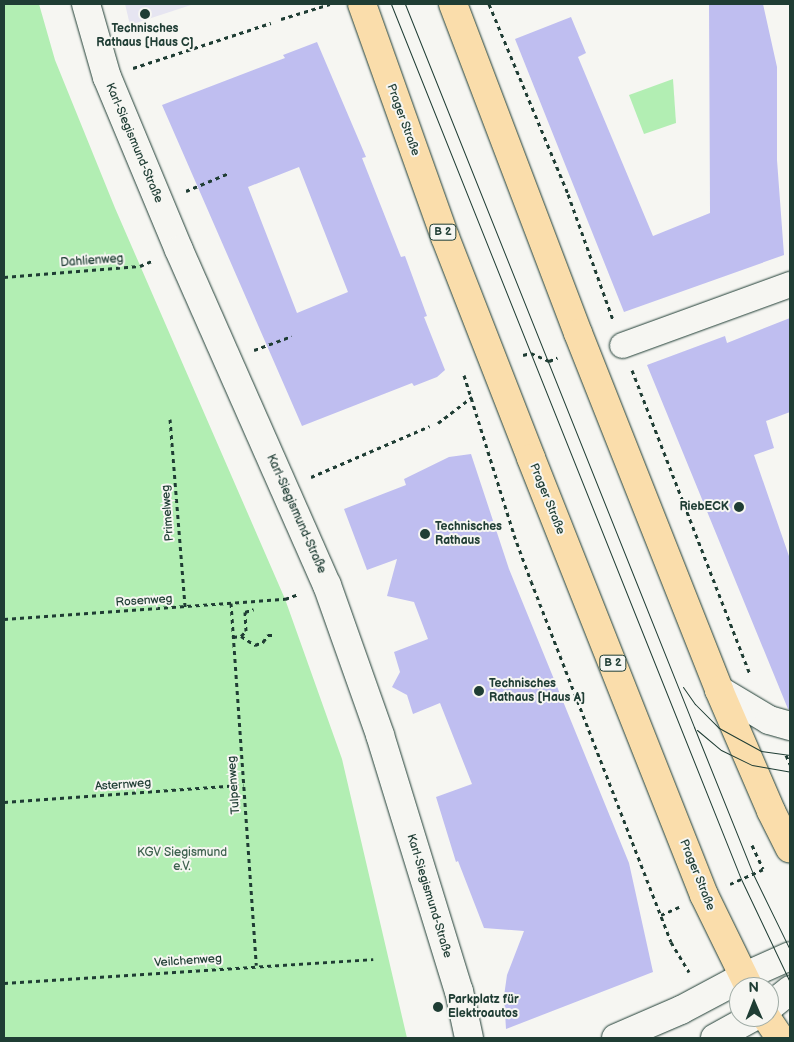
<!DOCTYPE html>
<meta charset="utf-8">
<style>
body{margin:0}
#map{position:relative;width:794px;height:1042px;overflow:hidden;background:#f6f6f2;font-family:"Balsamiq Sans",sans-serif}
div>[style]{position:absolute}
.built>*{inset:0;background:#e6e5f1}
.green>*{inset:0;background:#b2eeb3}
.building>*{inset:0;background:#bfbef0}
.path>*{height:3px;margin-top:-1.5px;transform-origin:0;background:repeating-linear-gradient(90deg,#1f3d34 0 4px,transparent 0 8px)}
.roads{filter:drop-shadow(0 0 1px #1f3d34) drop-shadow(0 0 1px #1f3d34)}
.pedestrian>*{height:25px;margin:-12.5px;padding:0 12.5px;transform-origin:12.5px;border-radius:12.5px;background:#f6f6f2}
.minor>*{height:28px;margin:-14px;padding:0 14px;transform-origin:14px;border-radius:14px;background:#f6f6f2}
.secondary>*{height:28px;margin:-14px;padding:0 14px;transform-origin:14px;border-radius:14px;background:#f6f6f2}
.primary>*{height:28px;margin:-14px;padding:0 14px;transform-origin:14px;border-radius:14px;background:#faddab}
.tram>*{height:1px;margin:-0.5px;padding:0 0.5px;transform-origin:0.5px;border-radius:0.5px;background:#1f3d34}
.dots>*{width:14px;height:14px;translate:-50% -50%;box-sizing:border-box;border:2px solid #f6f6f2;border-radius:50%}
span{translate:-50% -50%;white-space:nowrap;text-align:center;line-height:1.15;-webkit-text-stroke:4px #f6f6f2;paint-order:stroke}
.shield-label span{padding:1px 4px;background:#f6f6f2;border:1px solid;border-radius:4px;-webkit-text-stroke-width:0}
.shield-label{font-size:11px;color:#1f3d34;font-weight:700}
.poi-label{font-size:12px;color:#1f3d34;font-weight:700}
.right{translate:-100% -50%;text-align:right}
.left{translate:0 -50%;text-align:left}
.street-label{font-size:12px;color:#1f3d34}
.park-label{font-size:12px;color:#3c604d}
.frame{position:absolute;inset:0;border:5px solid #1f3d34;pointer-events:none}
.north{position:absolute;left:729px;top:977px;width:50px;height:50px;box-sizing:border-box;background:#f6f6f2;border:1px solid #a0aca6;border-radius:50%;rotate:359deg;font-size:14px;font-weight:700;line-height:20px;text-align:center;color:#1f3d34}
.north::after{content:'';display:block;margin:auto;width:18px;height:22px;background:#1f3d34;clip-path:polygon(50% 0,100% 100%,50% 72%,0 100%)}
</style>
<div id="map">
<div class="built">
<i style="clip-path:polygon(125px 4px,194px 4px,130px 25px)"></i>
</div>
<div class="green">
<i style="clip-path:polygon(4px 4px,39px 4px,55px 60px,115px 208px,285px 599px,342px 759px,407px 1038px,4px 1038px)"></i>
<i style="clip-path:polygon(673px 79px,676px 123px,644px 134px,629px 95px)"></i>
</div>
<div class="building">
<i style="clip-path:polygon(709px 4px,763px 4px,777px 67px,777px 160px,784px 255px,624px 312px,515px 39px,571px 17px,586px 53px,578px 57px,653px 236px,710px 213px)"></i>
<i style="clip-path:polygon(evenodd,317px 42px,366px 157px,362px 158px,401px 257px,405px 256px,427px 316px,424px 317px,445px 370px,437px 377px,414px 386px,412px 383px,302px 426px,162px 105px,285px 58px,283px 55px,317px 42px,299px 167px,348px 292px,297px 313px,248px 187px,299px 167px)"></i>
<i style="clip-path:polygon(790px 318px,790px 412px,766px 421px,774px 448px,754px 455px,790px 559px,790px 710px,788px 709px,647px 365px,725px 336px,727px 343px)"></i>
<i style="clip-path:polygon(471px 454px,509px 569px,629px 863px,653px 972px,506px 1029px,504px 996px,507px 975px,524px 931px,484px 928px,458px 861px,456px 862px,436px 797px,472px 784px,440px 703px,413px 714px,407px 695px,392px 687px,400px 672px,394px 652px,428px 639px,414px 602px,387px 596px,397px 559px,367px 570px,344px 509px,406px 485px,404px 479px,449px 457px)"></i>
</div>
<div class="path">
<i style="left:489px;top:4px;width:206px;rotate:67.4deg"></i>
<i style="left:568px;top:194px;width:134px;rotate:70.3deg"></i>
<i style="left:281px;top:19px;width:51px;rotate:-17deg"></i>
<i style="left:133px;top:68px;width:145px;rotate:-18.1deg"></i>
<i style="left:186px;top:191px;width:47px;rotate:-22.7deg"></i>
<i style="left:4px;top:277px;width:136px;rotate:-4.6deg"></i>
<i style="left:140px;top:266px;width:13px;rotate:-23deg"></i>
<i style="left:254px;top:350px;width:40px;rotate:-20.2deg"></i>
<i style="left:523px;top:355px;width:8px;rotate:-14deg"></i>
<i style="left:531px;top:353px;width:20px;rotate:24deg"></i>
<i style="left:549px;top:361px;width:9px;rotate:-21deg"></i>
<i style="left:632px;top:370px;width:326px;rotate:68.8deg"></i>
<i style="left:464px;top:375px;width:168px;rotate:72.6deg"></i>
<i style="left:514px;top:535px;width:49px;rotate:69.7deg"></i>
<i style="left:531px;top:581px;width:387px;rotate:68.8deg"></i>
<i style="left:671px;top:942px;width:35px;rotate:59deg"></i>
<i style="left:170px;top:419px;width:189px;rotate:85.4deg"></i>
<i style="left:438px;top:423px;width:43px;rotate:-37.4deg"></i>
<i style="left:311px;top:477px;width:129px;rotate:-23.2deg"></i>
<i style="left:231px;top:603px;width:363px;rotate:86deg"></i>
<i style="left:4px;top:619px;width:282px;rotate:-4.1deg"></i>
<i style="left:285px;top:599px;width:15px;rotate:-20deg"></i>
<i style="left:241px;top:636px;width:7px;rotate:-45deg"></i>
<i style="left:246px;top:631px;width:19px;rotate:-93deg"></i>
<i style="left:245px;top:612px;width:9px;rotate:-18deg"></i>
<i style="left:233px;top:637px;width:8px;rotate:-7deg"></i>
<i style="left:241px;top:636px;width:17px;rotate:33deg"></i>
<i style="left:255px;top:645px;width:9px;rotate:-21deg"></i>
<i style="left:263px;top:642px;width:9px;rotate:-54deg"></i>
<i style="left:268px;top:635px;width:4px"></i>
<i style="left:786px;top:755px;width:10px;rotate:66deg"></i>
<i style="left:4px;top:802px;width:240px;rotate:-4.1deg"></i>
<i style="left:752px;top:845px;width:26px;rotate:65deg"></i>
<i style="left:730px;top:884px;width:36px;rotate:-24deg"></i>
<i style="left:661px;top:915px;width:20px;rotate:-24deg"></i>
<i style="left:4px;top:983px;width:370px;rotate:-3.7deg"></i>
</div>
<div class="roads">
<div class="pedestrian">
<i style="left:622px;top:345px;width:179px;rotate:-20deg"></i>
</div>
<div class="minor">
<i style="left:86px;top:4px;width:76px;rotate:74deg"></i>
<i style="left:107px;top:77px;width:187px;rotate:67.4deg"></i>
<i style="left:179px;top:250px;width:366px;rotate:66.2deg"></i>
<i style="left:327px;top:585px;width:159px;rotate:70.5deg"></i>
<i style="left:380px;top:735px;width:268px;rotate:72.9deg"></i>
<i style="left:459px;top:991px;width:48px;rotate:78deg"></i>
</div>
<div class="secondary">
<i style="left:719px;top:690px;width:58px;rotate:31deg"></i>
<i style="left:769px;top:720px;width:22px;rotate:16deg"></i>
<i style="left:769px;top:1007px;width:27px;rotate:-39deg"></i>
<i style="left:616px;top:1038px;width:71px;rotate:-23.3deg"></i>
<i style="left:681px;top:1010px;width:70px;rotate:-28deg"></i>
<i style="left:743px;top:977px;width:51px;rotate:-24.1deg"></i>
<i style="left:715px;top:1038px;width:43px;rotate:-28.9deg"></i>
</div>
<div class="primary">
<i style="left:362px;top:4px;width:247px;rotate:70.4deg"></i>
<i style="left:445px;top:237px;width:237px;rotate:68.7deg"></i>
<i style="left:531px;top:458px;width:470px;rotate:68.4deg"></i>
<i style="left:704px;top:895px;width:102px;rotate:63.9deg"></i>
<i style="left:453px;top:4px;width:352px;rotate:69.2deg"></i>
<i style="left:578px;top:333px;width:384px;rotate:68.4deg"></i>
<i style="left:719px;top:690px;width:132px;rotate:66.7deg"></i>
<i style="left:771px;top:811px;width:42px;rotate:63.4deg"></i>
<i style="left:766px;top:1017px;width:25px;rotate:56deg"></i>
</div>
</div>
<div class="tram">
<i style="left:391px;top:4px;width:942px;rotate:68.2deg"></i>
<i style="left:741px;top:879px;width:114px;rotate:64.6deg"></i>
<i style="left:405px;top:4px;width:779px;rotate:68.21deg"></i>
<i style="left:694px;top:727px;width:158px;rotate:68.1deg"></i>
<i style="left:753px;top:874px;width:85px;rotate:64deg"></i>
<i style="left:683px;top:687px;width:21px;rotate:55deg"></i>
<i style="left:695px;top:704px;width:34px;rotate:45deg"></i>
<i style="left:719px;top:728px;width:48px;rotate:28.7deg"></i>
<i style="left:761px;top:751px;width:29px;rotate:8deg"></i>
<i style="left:697px;top:730px;width:31px;rotate:40deg"></i>
<i style="left:721px;top:750px;width:34px;rotate:26deg"></i>
<i style="left:752px;top:765px;width:39px;rotate:10deg"></i>
</div>
<div class="dots">
<i style="left:145px;top:14px;background:#1f3d34"></i>
<i style="left:739px;top:507px;background:#1f3d34"></i>
<i style="left:425px;top:534px;background:#1f3d34"></i>
<i style="left:479px;top:691px;background:#1f3d34"></i>
<i style="left:438px;top:1007px;background:#1f3d34"></i>
</div>
<div class="shield-label">
<span style="left:443px;top:232px">B 2</span>
<span style="left:613px;top:663px">B 2</span>
</div>
<div class="poi-label">
<span style="left:145px;top:36px">Technisches<br>Rathaus [Haus C]</span>
<span class="right" style="left:729px;top:507px">RiebECK</span>
<span class="left" style="left:435px;top:534px">Technisches<br>Rathaus</span>
<span class="left" style="left:489px;top:691px">Technisches<br>Rathaus [Haus A]</span>
<span class="left" style="left:448px;top:1007px">Parkplatz für<br>Elektroautos</span>
</div>
<div class="street-label">
<span style="left:403px;top:120px;rotate:70deg">Prager Straße</span>
<span style="left:134px;top:143px;rotate:67deg">Karl-Siegismund-Straße</span>
<span style="left:92px;top:261px;rotate:-4deg">Dahlienweg</span>
<span style="left:547px;top:499px;rotate:68deg">Prager Straße</span>
<span style="left:168px;top:513px;rotate:-94deg">Primelweg</span>
<span style="left:296px;top:514px;rotate:66deg">Karl-Siegismund-Straße</span>
<span style="left:144px;top:601px;rotate:-4deg">Rosenweg</span>
<span style="left:123px;top:785px;rotate:-4deg">Asternweg</span>
<span style="left:234px;top:785px;rotate:-94deg">Tulpenweg</span>
<span style="left:697px;top:875px;rotate:68deg">Prager Straße</span>
<span style="left:429px;top:896px;rotate:73deg">Karl-Siegismund-Straße</span>
<span style="left:188px;top:961px;rotate:-4deg">Veilchenweg</span>
</div>
<div class="park-label">
<span style="left:182px;top:860px">KGV Siegismund<br>e.V.</span>
</div>
<div class="frame"></div>
<div class="north">N</div>
</div>
